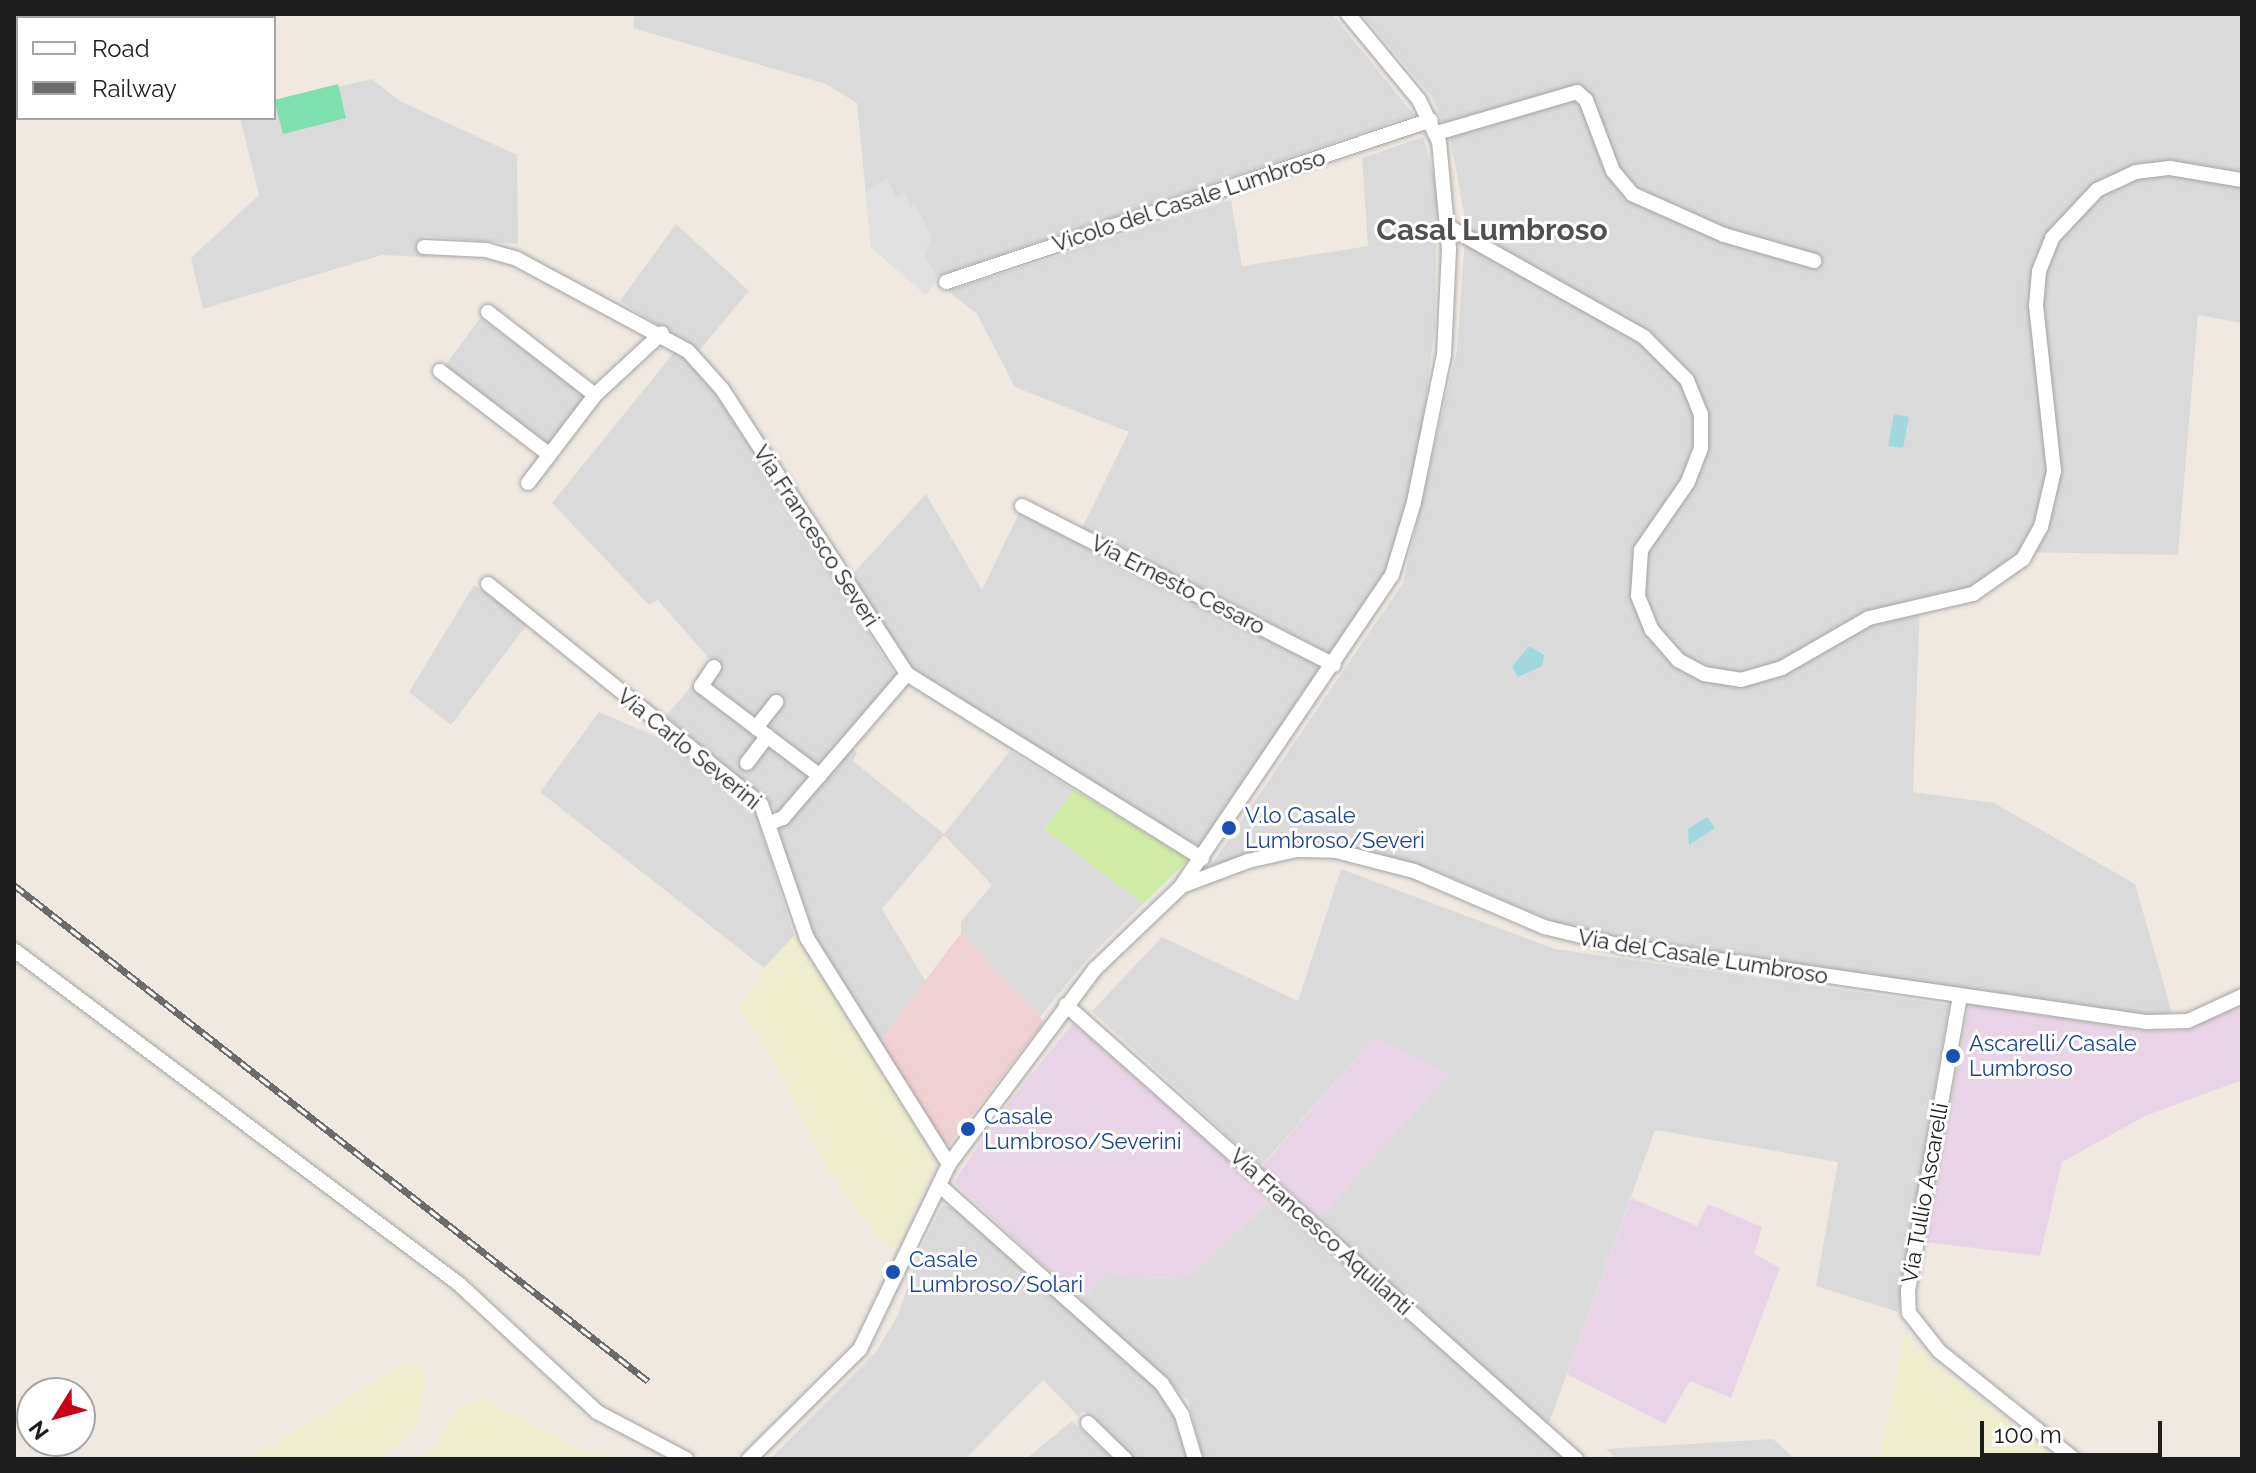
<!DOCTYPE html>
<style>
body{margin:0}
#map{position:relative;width:2256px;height:1473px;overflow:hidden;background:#efe9e2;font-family:Raleway,sans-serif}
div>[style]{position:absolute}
.residential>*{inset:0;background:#dbdada}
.commercial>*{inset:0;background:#f0d1d3}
.industrial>*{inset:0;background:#e8d4e6}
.farmland>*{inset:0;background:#eeedcd}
.grass>*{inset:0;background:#cfeba6}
.pitch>*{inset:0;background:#7ee0af}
.parking>*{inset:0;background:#e1e1e1}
.water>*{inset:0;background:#a1d7de}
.roads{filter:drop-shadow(0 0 2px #a4a4a4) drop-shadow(0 0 2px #a4a4a4)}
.minor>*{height:14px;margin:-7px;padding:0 7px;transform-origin:7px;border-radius:7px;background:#fff}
.rail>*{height:7px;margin-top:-3.5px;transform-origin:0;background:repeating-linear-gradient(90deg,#fff 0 12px,#6b6b6b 0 24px);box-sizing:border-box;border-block:2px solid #6b6b6b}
.dots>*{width:22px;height:22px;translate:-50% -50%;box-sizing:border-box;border:4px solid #fff;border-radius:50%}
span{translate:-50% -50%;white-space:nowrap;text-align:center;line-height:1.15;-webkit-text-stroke:6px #fff;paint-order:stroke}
.street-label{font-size:22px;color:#1d1d1d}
.transit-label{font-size:22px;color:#164399}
.left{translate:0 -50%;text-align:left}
.district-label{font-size:30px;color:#505050;font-weight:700}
.frame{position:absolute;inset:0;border:16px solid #1d1d1d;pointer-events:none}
.legend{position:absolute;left:16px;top:16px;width:260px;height:104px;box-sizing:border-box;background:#fff;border:2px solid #a5a5a5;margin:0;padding:10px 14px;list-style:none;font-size:24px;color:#1d1d1d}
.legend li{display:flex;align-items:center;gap:16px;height:40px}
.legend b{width:40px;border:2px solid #a5a5a5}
.north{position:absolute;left:16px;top:1377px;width:80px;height:80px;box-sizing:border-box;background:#fff;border:2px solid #a5a5a5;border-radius:50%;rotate:233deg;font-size:22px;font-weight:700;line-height:32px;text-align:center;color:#1d1d1d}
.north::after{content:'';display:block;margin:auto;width:28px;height:36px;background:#ca0016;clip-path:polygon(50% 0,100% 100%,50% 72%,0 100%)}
.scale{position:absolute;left:1980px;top:1421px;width:182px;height:36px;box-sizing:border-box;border:4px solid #1d1d1d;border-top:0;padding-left:10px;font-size:24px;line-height:28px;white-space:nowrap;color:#1d1d1d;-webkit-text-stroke:6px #fff;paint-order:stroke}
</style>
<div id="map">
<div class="residential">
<i style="clip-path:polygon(635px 14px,1332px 14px,1414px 115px,938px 276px,926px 295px,871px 247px,857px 103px,826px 84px,633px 28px)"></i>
<i style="clip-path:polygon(1362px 14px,2242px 14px,2242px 323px,2198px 315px,2178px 555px,2019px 552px,1982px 585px,1920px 603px,1913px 792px,1994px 803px,2135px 884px,2174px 1020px,1587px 936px,1429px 868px,1323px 841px,1271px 846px,1210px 867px,1403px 583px,1457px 350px,1466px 224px,1450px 138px,1432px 97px)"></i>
<i style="clip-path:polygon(372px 79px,400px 101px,517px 155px,518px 244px,423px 236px,425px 257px,382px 255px,203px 309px,191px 258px,259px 195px,240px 118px,274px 118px,274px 101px)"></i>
<i style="clip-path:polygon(1423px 137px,1437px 189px,1435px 326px,1417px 466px,1389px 571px,1334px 656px,1082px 528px,1129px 432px,1015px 387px,977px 314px,948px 291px,1231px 200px,1242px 266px,1368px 246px,1362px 158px)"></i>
<i style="clip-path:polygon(676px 224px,749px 291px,699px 351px,620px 301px)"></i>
<i style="clip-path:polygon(480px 318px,587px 395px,547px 446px,445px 366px)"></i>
<i style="clip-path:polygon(676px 350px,702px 371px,902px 686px,852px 749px,857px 753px,853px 761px,944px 834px,1010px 751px,1074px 790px,1044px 829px,1143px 904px,1090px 956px,1039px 1018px,961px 933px,961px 922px,992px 885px,944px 835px,882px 909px,926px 982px,878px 1043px,806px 924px,792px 891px,775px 809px,666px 716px,712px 662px,658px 600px,649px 605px,552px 503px)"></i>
<i style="clip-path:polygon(926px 494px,982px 590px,1020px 511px,1326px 667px,1202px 848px,916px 677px,850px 577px)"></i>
<i style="clip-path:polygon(474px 585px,529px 622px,451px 725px,409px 692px)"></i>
<i style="clip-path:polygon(599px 712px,671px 743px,755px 810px,794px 936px,764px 968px,540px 792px)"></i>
<i style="clip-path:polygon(1341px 869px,1555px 949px,1949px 1005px,1898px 1312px,1816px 1286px,1838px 1162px,1655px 1130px,1543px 1440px,1564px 1459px,1203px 1459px,1188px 1400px,1081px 1301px,1106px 1271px,1134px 1278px,1190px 1277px,1269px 1201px,1306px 1232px,1449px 1074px,1375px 1037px,1261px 1166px,1092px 1011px,1162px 937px,1298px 1001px)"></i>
<i style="clip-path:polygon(943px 1205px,957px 1209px,1157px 1389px,1170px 1404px,1187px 1459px,1134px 1459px,1084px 1411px,1078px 1416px,1043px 1380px,965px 1459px,770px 1459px,876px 1352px,898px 1315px,920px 1250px)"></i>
<i style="clip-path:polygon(1072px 1421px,1112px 1459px,1026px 1459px)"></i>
<i style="clip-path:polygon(1773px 1439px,1795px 1459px,1617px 1459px,1606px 1449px)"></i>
</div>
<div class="commercial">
<i style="clip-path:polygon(961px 933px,1044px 1022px,946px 1148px,878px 1043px)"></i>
</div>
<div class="industrial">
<i style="clip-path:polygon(1969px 1004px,2148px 1031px,2185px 1030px,2242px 1006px,2242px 1080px,2145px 1116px,2062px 1162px,2040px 1256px,1926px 1242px)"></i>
<i style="clip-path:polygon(1073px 1023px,1251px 1179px,1375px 1037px,1450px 1073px,1306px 1233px,1269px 1201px,1190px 1277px,1134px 1278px,1106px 1271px,1081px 1301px,954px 1182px,999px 1115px)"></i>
<i style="clip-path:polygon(1631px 1198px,1697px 1226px,1708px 1204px,1762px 1227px,1754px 1254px,1780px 1268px,1731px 1398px,1690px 1381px,1665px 1424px,1567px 1374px)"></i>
</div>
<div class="farmland">
<i style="clip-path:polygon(794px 936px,936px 1158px,900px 1244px,894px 1248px,886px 1247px,827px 1170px,784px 1080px,740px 1008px,764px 968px)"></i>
<i style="clip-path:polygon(1905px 1335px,1939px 1369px,2058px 1459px,1879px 1459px)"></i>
<i style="clip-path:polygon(410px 1360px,422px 1367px,425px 1380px,419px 1415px,412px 1433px,381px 1459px,248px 1459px)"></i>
<i style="clip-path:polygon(483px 1399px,582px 1450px,621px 1459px,424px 1459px,459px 1407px)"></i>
</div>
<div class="grass">
<i style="clip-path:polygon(1074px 790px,1189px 859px,1143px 904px,1044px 829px)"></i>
</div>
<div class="pitch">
<i style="clip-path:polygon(338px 84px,346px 118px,283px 134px,274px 100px)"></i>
</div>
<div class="parking">
<i style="clip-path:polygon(887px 178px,896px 197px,904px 192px,911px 208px,915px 204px,931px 236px,925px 257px,938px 276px,926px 295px,871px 247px,866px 192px)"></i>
</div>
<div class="water">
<i style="clip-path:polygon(1894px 414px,1909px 417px,1903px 448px,1888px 446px)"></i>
<i style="clip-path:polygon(1529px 646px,1544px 655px,1542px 666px,1518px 677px,1512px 667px)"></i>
<i style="clip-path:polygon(1707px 817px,1715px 828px,1689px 845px,1688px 829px)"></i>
</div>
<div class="roads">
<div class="minor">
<i style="left:1437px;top:133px;width:146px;rotate:-16.3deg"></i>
<i style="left:1577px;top:92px;width:12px;rotate:42deg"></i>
<i style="left:1586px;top:100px;width:76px;rotate:69.2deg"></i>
<i style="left:1613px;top:171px;width:30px;rotate:50deg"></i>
<i style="left:1632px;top:194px;width:101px;rotate:24deg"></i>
<i style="left:1724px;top:235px;width:94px;rotate:16.1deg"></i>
<i style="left:1449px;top:227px;width:224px;rotate:29.4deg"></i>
<i style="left:1644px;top:337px;width:61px;rotate:45deg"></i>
<i style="left:1687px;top:380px;width:37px;rotate:68deg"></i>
<i style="left:1701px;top:414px;width:34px;rotate:90deg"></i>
<i style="left:1701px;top:448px;width:36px;rotate:111deg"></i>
<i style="left:1688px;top:482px;width:83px;rotate:124.7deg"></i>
<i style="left:1641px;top:550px;width:46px;rotate:93.7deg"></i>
<i style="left:1638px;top:596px;width:37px;rotate:68deg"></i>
<i style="left:1652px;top:630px;width:40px;rotate:49deg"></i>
<i style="left:1678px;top:660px;width:30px;rotate:28deg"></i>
<i style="left:1704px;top:674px;width:37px;rotate:9deg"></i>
<i style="left:1741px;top:680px;width:43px;rotate:-16.3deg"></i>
<i style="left:1782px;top:668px;width:100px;rotate:-29.9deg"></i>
<i style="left:1869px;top:618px;width:107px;rotate:-13deg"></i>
<i style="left:1973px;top:594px;width:61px;rotate:-35deg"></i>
<i style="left:2023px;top:559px;width:37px;rotate:-61deg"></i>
<i style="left:2041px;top:527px;width:57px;rotate:-76.9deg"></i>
<i style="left:2054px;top:471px;width:166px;rotate:-96.2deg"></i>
<i style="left:2036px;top:306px;width:35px;rotate:-85deg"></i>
<i style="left:2039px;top:271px;width:35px;rotate:-68deg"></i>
<i style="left:2052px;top:238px;width:66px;rotate:-46.8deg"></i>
<i style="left:2097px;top:190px;width:43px;rotate:-24.8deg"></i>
<i style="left:2136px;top:172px;width:34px;rotate:-7deg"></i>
<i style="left:2170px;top:168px;width:73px;rotate:9.5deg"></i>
<i style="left:424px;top:247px;width:62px;rotate:2.8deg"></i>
<i style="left:486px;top:250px;width:32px;rotate:16deg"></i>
<i style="left:517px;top:259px;width:194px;rotate:28.3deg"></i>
<i style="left:688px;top:351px;width:51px;rotate:48.2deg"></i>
<i style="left:722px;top:389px;width:340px;rotate:57deg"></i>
<i style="left:907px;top:674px;width:348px;rotate:32deg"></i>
<i style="left:946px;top:282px;width:511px;rotate:-18.47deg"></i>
<i style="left:488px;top:312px;width:135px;rotate:37.8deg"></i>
<i style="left:440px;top:371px;width:138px;rotate:37.4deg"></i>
<i style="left:528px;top:483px;width:111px;rotate:-52.7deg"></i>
<i style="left:595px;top:395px;width:91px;rotate:-42.8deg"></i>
<i style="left:1022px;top:506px;width:350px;rotate:27deg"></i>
<i style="left:488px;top:584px;width:351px;rotate:38.9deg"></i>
<i style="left:761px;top:804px;width:142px;rotate:71.1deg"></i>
<i style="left:807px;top:938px;width:267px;rotate:57.9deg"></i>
<i style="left:714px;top:667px;width:23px;rotate:124deg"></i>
<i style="left:701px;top:686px;width:149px;rotate:37.1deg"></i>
<i style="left:756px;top:728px;width:33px;rotate:-52deg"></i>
<i style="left:747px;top:763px;width:34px;rotate:-53deg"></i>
<i style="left:770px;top:823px;width:14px;rotate:-21deg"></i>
<i style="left:783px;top:818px;width:190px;rotate:-49.3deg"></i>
<i style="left:1182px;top:885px;width:374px;rotate:-55.9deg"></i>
<i style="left:1392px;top:575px;width:76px;rotate:-73.2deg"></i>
<i style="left:1414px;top:502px;width:150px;rotate:-78.5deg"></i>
<i style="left:1444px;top:355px;width:106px;rotate:-87.3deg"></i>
<i style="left:1449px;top:249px;width:107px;rotate:-95.3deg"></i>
<i style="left:1439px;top:142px;width:47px;rotate:-115.5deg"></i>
<i style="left:1419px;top:100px;width:112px;rotate:-129.5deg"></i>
<i style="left:14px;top:950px;width:556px;rotate:36.89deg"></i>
<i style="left:459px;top:1284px;width:188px;rotate:42.8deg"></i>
<i style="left:597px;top:1412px;width:101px;rotate:27.8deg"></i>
<i style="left:1960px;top:996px;width:299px;rotate:100deg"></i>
<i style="left:1908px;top:1290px;width:23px;rotate:88deg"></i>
<i style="left:1909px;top:1313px;width:48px;rotate:51.7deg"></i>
<i style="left:1939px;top:1351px;width:173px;rotate:38.7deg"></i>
<i style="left:1066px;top:1005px;width:683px;rotate:41.68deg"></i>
<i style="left:939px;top:1185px;width:299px;rotate:41.7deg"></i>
<i style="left:1162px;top:1384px;width:37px;rotate:57deg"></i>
<i style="left:1182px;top:1415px;width:46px;rotate:73.5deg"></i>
<i style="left:1088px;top:1423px;width:52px;rotate:44.2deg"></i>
<i style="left:749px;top:1459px;width:156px;rotate:-44.7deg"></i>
<i style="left:860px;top:1349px;width:205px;rotate:-64.3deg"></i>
<i style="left:949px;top:1164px;width:244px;rotate:-53.2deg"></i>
<i style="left:1095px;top:969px;width:120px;rotate:-43.7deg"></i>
<i style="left:1182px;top:886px;width:71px;rotate:-20.7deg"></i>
<i style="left:1248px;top:861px;width:50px;rotate:-12.7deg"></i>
<i style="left:1297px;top:850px;width:39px;rotate:1deg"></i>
<i style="left:1336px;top:851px;width:81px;rotate:14.4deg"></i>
<i style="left:1414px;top:871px;width:142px;rotate:23.3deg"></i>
<i style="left:1544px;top:927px;width:80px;rotate:13.7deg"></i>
<i style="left:1622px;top:946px;width:529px;rotate:8.25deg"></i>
<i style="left:2146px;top:1022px;width:42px;rotate:-1.4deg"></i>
<i style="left:2188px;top:1021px;width:60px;rotate:-24.8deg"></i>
</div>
</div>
<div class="rail">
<i style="left:14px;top:885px;width:805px;rotate:38.04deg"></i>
</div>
<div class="dots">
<i style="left:1229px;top:828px;background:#1a4fb4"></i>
<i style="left:1953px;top:1056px;background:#1a4fb4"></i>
<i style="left:968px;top:1129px;background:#1a4fb4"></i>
<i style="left:893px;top:1272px;background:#1a4fb4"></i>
</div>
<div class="street-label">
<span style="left:1189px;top:201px;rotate:-18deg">Vicolo del Casale Lumbroso</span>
<span style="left:816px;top:536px;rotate:57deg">Via Francesco Severi</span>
<span style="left:1178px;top:585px;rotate:27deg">Via Ernesto Cesaro</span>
<span style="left:689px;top:749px;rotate:39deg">Via Carlo Severini</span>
<span style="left:1703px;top:957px;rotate:9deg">Via del Casale Lumbroso</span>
<span style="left:1925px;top:1193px;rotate:-80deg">Via Tullio Ascarelli</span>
<span style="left:1321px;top:1232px;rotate:42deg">Via Francesco Aquilanti</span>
</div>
<div class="transit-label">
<span class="left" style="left:1245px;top:828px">V.lo Casale<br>Lumbroso/Severi</span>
<span class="left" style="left:1969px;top:1056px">Ascarelli/Casale<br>Lumbroso</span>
<span class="left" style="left:984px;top:1129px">Casale<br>Lumbroso/Severini</span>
<span class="left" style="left:909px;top:1272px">Casale<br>Lumbroso/Solari</span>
</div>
<div class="district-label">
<span style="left:1492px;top:230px">Casal Lumbroso</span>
</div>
<div class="frame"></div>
<ul class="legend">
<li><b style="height:10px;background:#fff"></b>Road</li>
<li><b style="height:10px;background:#6b6b6b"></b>Railway</li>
</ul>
<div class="north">N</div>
<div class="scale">100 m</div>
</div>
